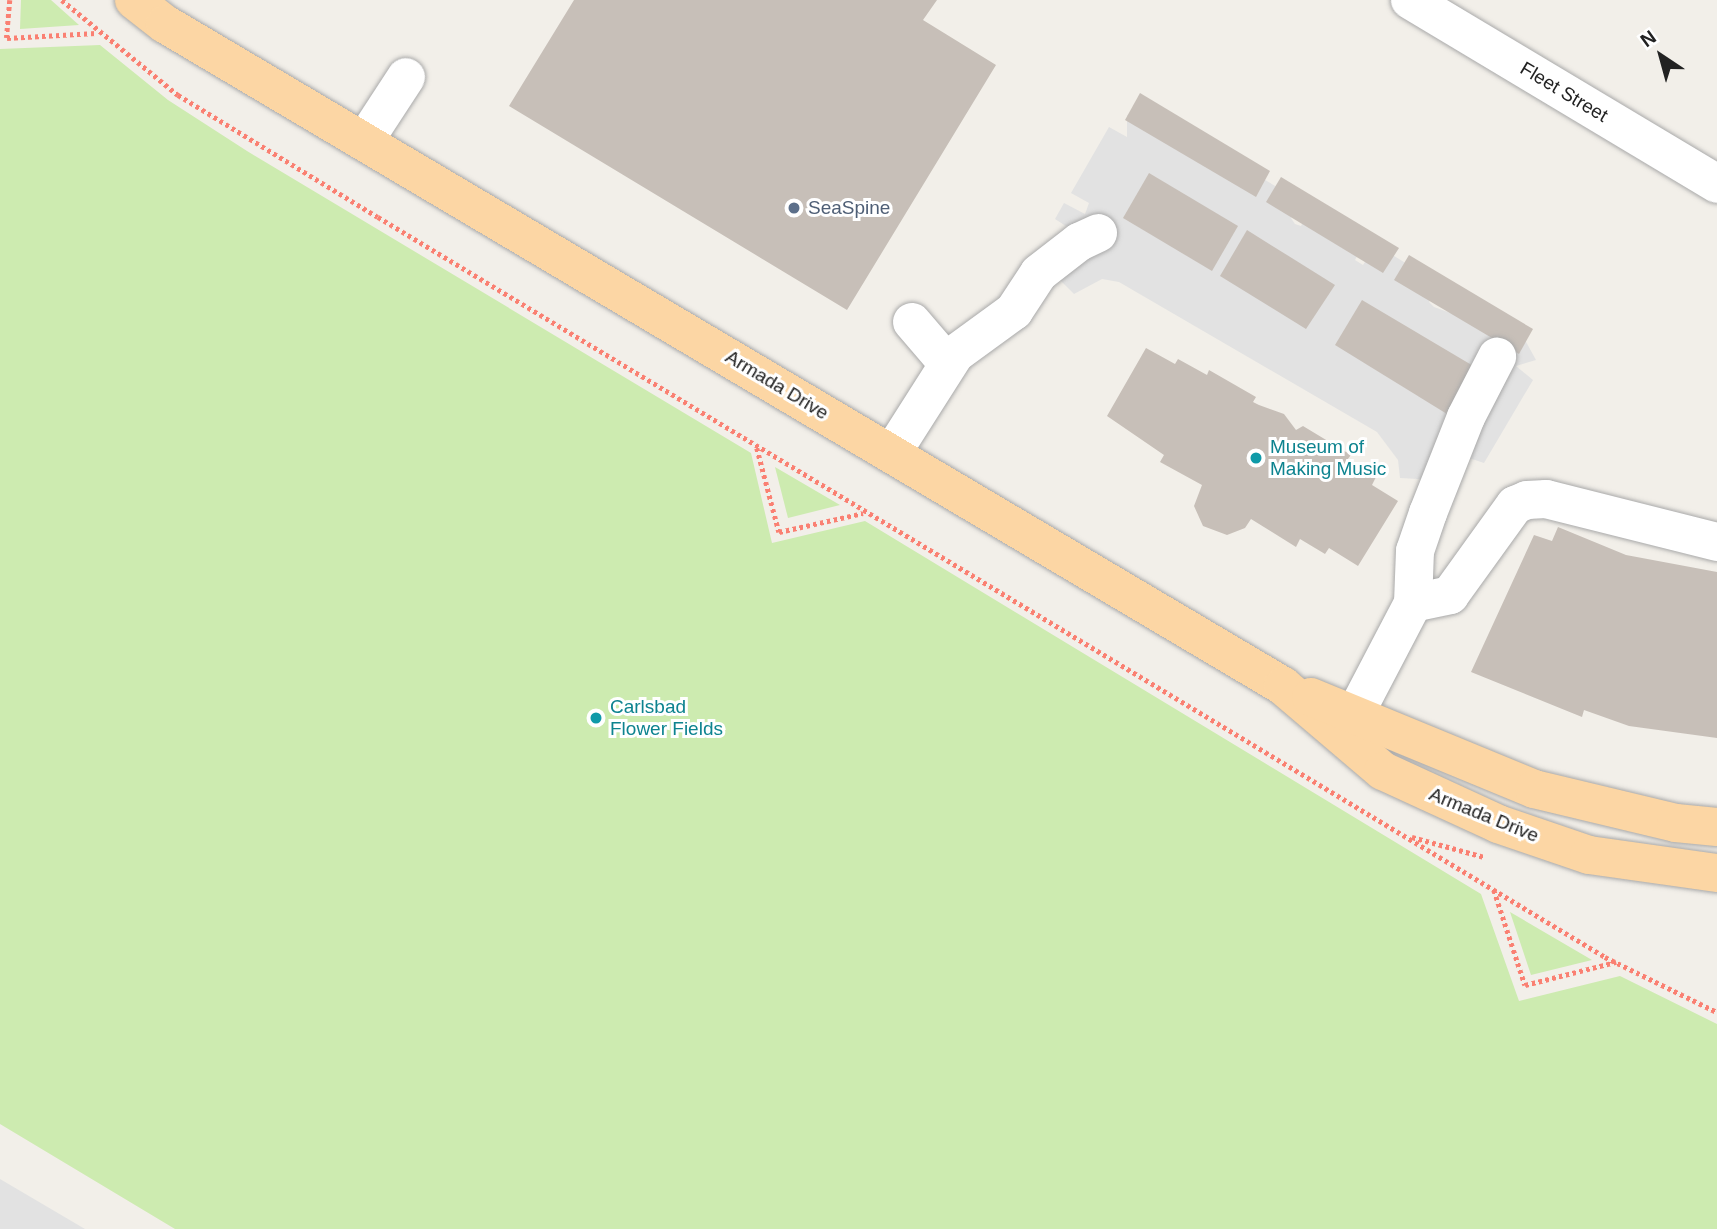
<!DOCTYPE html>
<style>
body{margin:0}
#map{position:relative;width:1717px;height:1229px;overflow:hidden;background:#f2efe9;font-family:Helvetica,sans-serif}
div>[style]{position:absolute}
.grass>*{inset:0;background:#cdebb0}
.parking>*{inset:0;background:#e2e2e2}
.building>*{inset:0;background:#c7bfb8}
.path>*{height:4.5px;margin-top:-2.25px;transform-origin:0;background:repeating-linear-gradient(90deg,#fa8072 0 3.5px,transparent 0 7px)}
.roads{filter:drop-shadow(0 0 2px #a9a9a9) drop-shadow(0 0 2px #a9a9a9)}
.minor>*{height:38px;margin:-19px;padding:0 19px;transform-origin:19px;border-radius:19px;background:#fff}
.major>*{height:38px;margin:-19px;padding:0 19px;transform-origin:19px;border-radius:19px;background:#fcd6a4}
.dots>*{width:19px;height:19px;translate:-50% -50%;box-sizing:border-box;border:4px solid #fff;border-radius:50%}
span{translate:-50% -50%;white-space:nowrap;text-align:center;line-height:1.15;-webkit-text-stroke:6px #fff;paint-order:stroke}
.street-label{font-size:19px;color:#222}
.service-label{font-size:19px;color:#4e5e75}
.left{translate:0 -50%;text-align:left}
.culture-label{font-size:19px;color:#0d838f}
.north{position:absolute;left:1626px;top:21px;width:70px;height:70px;-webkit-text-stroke:5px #fff;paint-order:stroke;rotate:324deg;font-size:19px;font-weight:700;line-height:28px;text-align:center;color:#222}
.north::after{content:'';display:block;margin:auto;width:24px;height:32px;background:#222;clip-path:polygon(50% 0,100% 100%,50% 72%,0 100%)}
</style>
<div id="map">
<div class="grass">
<i style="clip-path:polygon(21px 0,51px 0,79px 25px,20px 29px)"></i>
<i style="clip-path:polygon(100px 45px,168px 100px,247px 151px,751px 453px,772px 543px,865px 521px,1481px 894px,1519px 1001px,1620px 976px,1717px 1024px,1717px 1229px,175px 1229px,0 1124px,0 49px)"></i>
<i style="clip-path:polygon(775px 467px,840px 505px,788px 518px)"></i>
<i style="clip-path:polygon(1510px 912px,1592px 960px,1531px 975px)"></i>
</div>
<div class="parking">
<i style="clip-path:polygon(1150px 113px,1301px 201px,1291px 218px,1295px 224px,1301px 226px,1311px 206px,1366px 240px,1355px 260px,1363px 265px,1376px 245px,1440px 284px,1429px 302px,1434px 307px,1525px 340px,1536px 360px,1516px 366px,1533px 380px,1484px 463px,1460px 455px,1454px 481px,1400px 478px,1398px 460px,1377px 432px,1119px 282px,1102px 279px,1074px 294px,1057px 277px,1069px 228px,1055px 219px,1064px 203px,1085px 214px,1089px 203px,1071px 193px,1109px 127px,1127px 137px,1127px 115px)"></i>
<i style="clip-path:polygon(0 1179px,85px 1229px,0 1229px)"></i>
</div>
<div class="building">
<i style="clip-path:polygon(574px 0,937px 0,923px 20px,996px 65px,847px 310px,509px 106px)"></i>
<i style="clip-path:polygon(1140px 93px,1270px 171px,1256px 197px,1125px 120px)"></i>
<i style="clip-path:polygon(1149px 173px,1238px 226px,1212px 271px,1123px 218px)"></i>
<i style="clip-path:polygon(1281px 177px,1399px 248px,1383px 273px,1266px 202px)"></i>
<i style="clip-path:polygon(1247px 230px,1335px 285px,1306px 329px,1220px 276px)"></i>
<i style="clip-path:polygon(1409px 255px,1533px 329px,1519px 354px,1394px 280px)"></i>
<i style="clip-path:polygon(1362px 300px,1475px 367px,1447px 414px,1335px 345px)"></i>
<i style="clip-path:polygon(1146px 348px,1175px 364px,1178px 359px,1207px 375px,1209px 370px,1256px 397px,1253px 402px,1259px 405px,1284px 414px,1296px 430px,1303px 426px,1351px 455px,1347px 460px,1376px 477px,1372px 485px,1398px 501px,1358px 566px,1329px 548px,1325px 554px,1300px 539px,1296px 547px,1251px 519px,1245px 528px,1227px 535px,1203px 526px,1194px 506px,1202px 485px,1160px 462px,1164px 455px,1107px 416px)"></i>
<i style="clip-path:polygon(1558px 527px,1626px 555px,1717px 572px,1717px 738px,1629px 726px,1584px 710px,1582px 717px,1471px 672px,1534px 535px,1552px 541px)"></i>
</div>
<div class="path">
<i style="left:10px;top:0;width:38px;rotate:95deg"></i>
<i style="left:7px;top:38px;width:89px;rotate:-3.2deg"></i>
<i style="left:62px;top:0;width:150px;rotate:39.3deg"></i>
<i style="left:178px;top:95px;width:234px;rotate:31.4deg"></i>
<i style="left:378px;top:217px;width:1433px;rotate:31.09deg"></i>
<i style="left:1605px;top:957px;width:125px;rotate:26.2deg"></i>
<i style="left:757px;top:448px;width:87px;rotate:75.3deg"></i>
<i style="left:779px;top:532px;width:86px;rotate:-12.7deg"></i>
<i style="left:1412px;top:837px;width:75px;rotate:15.5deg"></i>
<i style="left:1494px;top:890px;width:100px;rotate:71.9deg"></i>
<i style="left:1525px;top:985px;width:94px;rotate:-14.2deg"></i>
</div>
<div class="roads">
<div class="minor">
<i style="left:1410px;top:0;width:358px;rotate:30.9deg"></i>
<i style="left:365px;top:140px;width:75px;rotate:-56.9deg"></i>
<i style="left:912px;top:322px;width:55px;rotate:49.4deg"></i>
<i style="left:892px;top:453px;width:117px;rotate:-57.5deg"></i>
<i style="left:955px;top:354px;width:73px;rotate:-36.1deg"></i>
<i style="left:1014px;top:311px;width:45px;rotate:-56.7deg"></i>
<i style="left:1039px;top:273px;width:51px;rotate:-37.8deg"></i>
<i style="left:1079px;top:242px;width:21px;rotate:-25deg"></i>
<i style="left:1413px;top:603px;width:38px;rotate:-12deg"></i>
<i style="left:1450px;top:595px;width:111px;rotate:-54.2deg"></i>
<i style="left:1515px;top:505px;width:13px;rotate:-23deg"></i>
<i style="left:1527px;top:500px;width:19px;rotate:-3deg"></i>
<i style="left:1546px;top:499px;width:176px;rotate:14.1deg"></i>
<i style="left:1355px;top:714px;width:125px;rotate:-62.4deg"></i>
<i style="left:1413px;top:603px;width:52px;rotate:-87.8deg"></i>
<i style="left:1415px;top:551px;width:40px;rotate:-71.1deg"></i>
<i style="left:1428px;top:513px;width:103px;rotate:-68.4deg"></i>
<i style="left:1466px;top:417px;width:68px;rotate:-62.7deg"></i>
</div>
<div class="major">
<i style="left:134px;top:0;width:39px;rotate:38deg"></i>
<i style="left:165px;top:24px;width:1299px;rotate:30.63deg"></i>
<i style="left:1283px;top:686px;width:131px;rotate:40.4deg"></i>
<i style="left:1383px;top:771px;width:127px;rotate:24.7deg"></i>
<i style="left:1498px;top:824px;width:96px;rotate:18.8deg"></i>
<i style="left:1589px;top:855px;width:129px;rotate:8deg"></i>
<i style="left:1311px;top:697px;width:241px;rotate:22.4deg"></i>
<i style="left:1534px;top:789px;width:146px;rotate:13.5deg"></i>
<i style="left:1676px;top:823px;width:41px;rotate:5.6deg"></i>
</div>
</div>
<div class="dots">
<i style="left:794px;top:208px;background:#5c6f8a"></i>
<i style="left:1256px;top:458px;background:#0f9aa8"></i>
<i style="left:596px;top:718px;background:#0f9aa8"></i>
</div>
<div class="street-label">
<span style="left:1564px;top:92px;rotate:31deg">Fleet Street</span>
<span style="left:777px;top:385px;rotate:31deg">Armada Drive</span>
<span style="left:1484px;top:815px;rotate:22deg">Armada Drive</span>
</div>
<div class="service-label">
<span class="left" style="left:808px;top:208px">SeaSpine</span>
</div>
<div class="culture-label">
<span class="left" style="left:1270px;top:458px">Museum of<br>Making Music</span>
<span class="left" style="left:610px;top:718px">Carlsbad<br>Flower Fields</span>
</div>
<div class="north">N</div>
</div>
